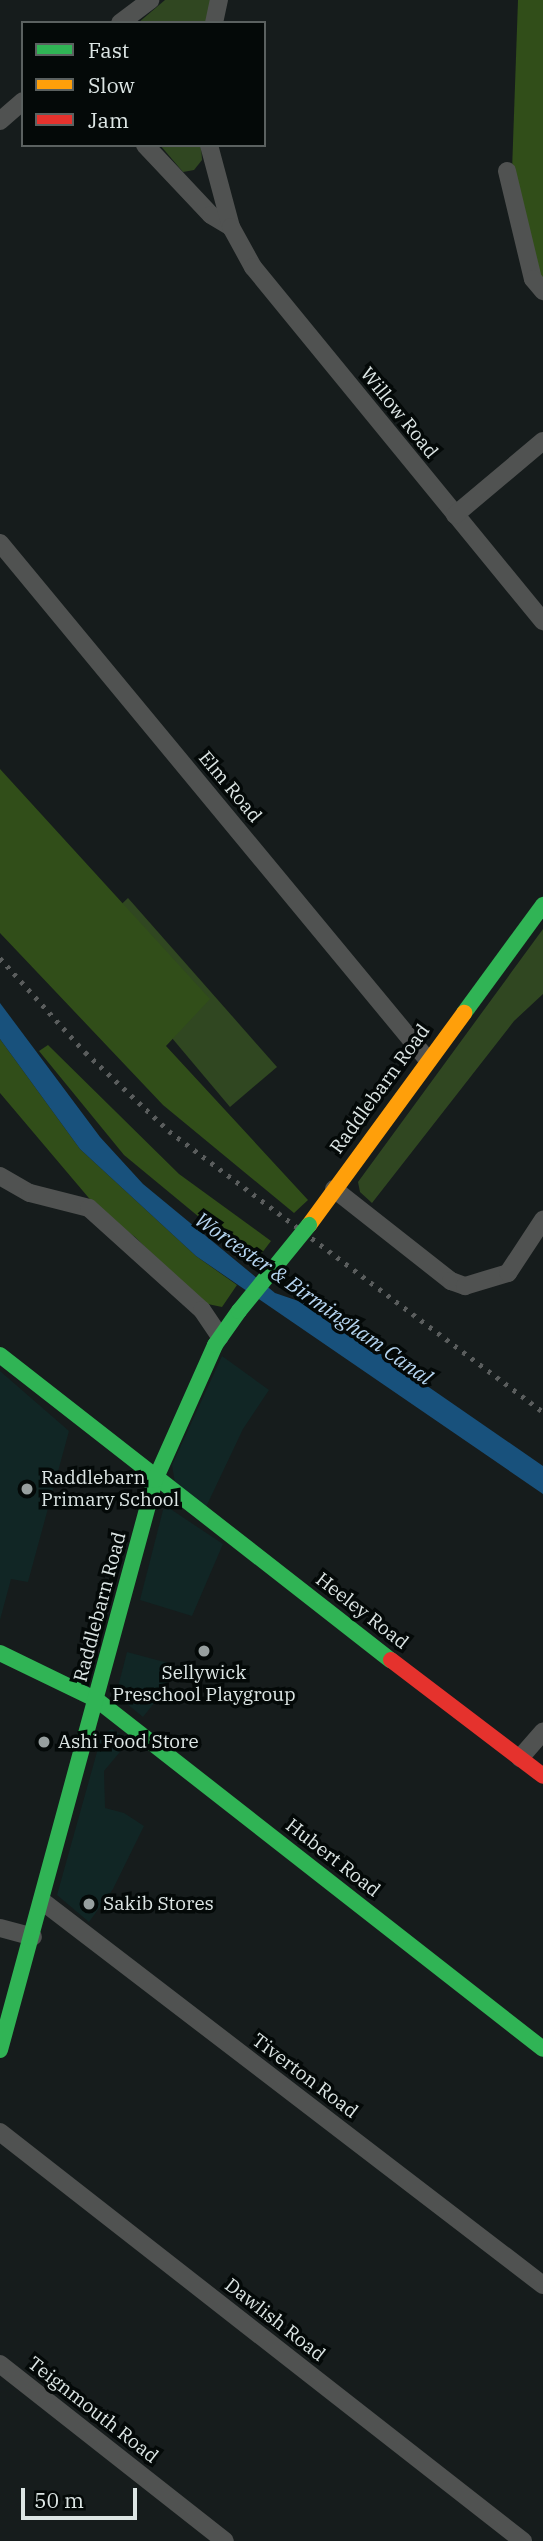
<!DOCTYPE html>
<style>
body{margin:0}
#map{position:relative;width:543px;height:2541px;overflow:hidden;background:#161c1c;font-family:"IBM Plex Serif",serif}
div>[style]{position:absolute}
.built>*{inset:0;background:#112625}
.green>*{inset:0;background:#304721}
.forest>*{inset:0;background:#314e19}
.water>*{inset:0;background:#18517c}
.street>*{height:18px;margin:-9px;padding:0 9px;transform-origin:9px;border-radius:9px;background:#505251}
.fast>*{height:16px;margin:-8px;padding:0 8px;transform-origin:8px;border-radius:8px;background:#30b455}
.slow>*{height:16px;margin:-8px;padding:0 8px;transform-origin:8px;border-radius:8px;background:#ff9f0a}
.jam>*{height:16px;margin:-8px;padding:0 8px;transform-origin:8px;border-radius:8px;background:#e5322d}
.rail>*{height:4.5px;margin-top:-2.25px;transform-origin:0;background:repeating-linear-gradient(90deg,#5a5d5d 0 3.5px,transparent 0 10.5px)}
.fast-bridge>*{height:16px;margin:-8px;padding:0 8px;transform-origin:8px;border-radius:8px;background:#30b455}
.dots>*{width:19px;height:19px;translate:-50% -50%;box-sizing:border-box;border:4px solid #040908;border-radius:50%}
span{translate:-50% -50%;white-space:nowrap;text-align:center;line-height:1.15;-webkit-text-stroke:7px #040908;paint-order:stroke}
.street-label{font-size:19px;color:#dde6e5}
.poi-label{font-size:19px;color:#dde6e5}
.left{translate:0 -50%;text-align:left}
.water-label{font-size:21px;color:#b6d5f1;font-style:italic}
.legend{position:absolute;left:21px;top:21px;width:245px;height:126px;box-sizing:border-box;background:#040908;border:2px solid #5b6160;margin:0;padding:9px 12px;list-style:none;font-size:21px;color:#dde6e5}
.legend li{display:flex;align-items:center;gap:14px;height:35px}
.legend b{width:35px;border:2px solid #5b6160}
.scale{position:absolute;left:21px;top:2488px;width:116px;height:32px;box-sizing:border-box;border:4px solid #dde6e5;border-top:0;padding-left:9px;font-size:21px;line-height:24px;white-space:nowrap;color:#dde6e5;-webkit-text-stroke:5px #040908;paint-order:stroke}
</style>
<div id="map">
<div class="built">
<i style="clip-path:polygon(222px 1356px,269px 1390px,243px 1429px,206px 1507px,175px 1483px,172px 1465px)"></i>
<i style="clip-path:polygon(0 1371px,69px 1431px,28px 1582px,11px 1579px,0 1620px)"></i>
<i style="clip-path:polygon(169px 1508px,223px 1544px,192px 1616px,140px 1600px,163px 1510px)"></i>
<i style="clip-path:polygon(127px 1652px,172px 1664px,166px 1688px,143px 1717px,116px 1695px)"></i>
<i style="clip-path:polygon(112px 1729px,130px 1740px,104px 1771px,105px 1808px,124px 1813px,144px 1826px,113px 1889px,89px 1922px,57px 1895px,102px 1734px)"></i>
</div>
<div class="green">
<i style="clip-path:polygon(165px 0,211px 0,206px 23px,138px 23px)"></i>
<i style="clip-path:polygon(160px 145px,201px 145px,202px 160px,194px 170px,183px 172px)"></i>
<i style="clip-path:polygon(128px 898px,277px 1067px,230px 1107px,87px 937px)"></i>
<i style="clip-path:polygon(543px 929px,543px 994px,514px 1021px,372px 1203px,360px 1192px,358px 1182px)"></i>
</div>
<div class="forest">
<i style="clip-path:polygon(518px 0,543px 0,543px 284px,512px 171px)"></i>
<i style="clip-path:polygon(0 769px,210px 999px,166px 1046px,308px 1200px,294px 1213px,163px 1105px,0 933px)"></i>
<i style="clip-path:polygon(0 1039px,80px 1149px,196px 1256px,237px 1285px,222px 1307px,203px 1303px,135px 1237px,99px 1210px,0 1093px)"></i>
<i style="clip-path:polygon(48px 1045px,179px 1174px,271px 1241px,252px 1266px,239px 1250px,124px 1155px,39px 1051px)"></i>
</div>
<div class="water">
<i style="clip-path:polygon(0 1003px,100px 1137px,143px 1184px,275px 1293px,310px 1305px,543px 1466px,543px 1494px,196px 1256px,80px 1149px,0 1039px)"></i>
</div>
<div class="street">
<i style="left:120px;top:23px;width:38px;rotate:-37deg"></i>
<i style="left:214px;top:23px;width:24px;rotate:-78deg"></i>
<i style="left:0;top:121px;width:30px;rotate:-41deg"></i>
<i style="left:145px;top:145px;width:96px;rotate:46.7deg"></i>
<i style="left:211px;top:215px;width:23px;rotate:31deg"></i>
<i style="left:209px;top:145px;width:85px;rotate:75deg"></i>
<i style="left:231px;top:227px;width:46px;rotate:61.2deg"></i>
<i style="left:253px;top:267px;width:458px;rotate:50.7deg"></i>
<i style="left:507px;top:171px;width:111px;rotate:76.5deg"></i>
<i style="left:533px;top:279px;width:16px;rotate:50deg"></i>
<i style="left:455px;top:515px;width:115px;rotate:-40.1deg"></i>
<i style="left:0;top:543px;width:670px;rotate:50.39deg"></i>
<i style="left:0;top:1176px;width:34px;rotate:30deg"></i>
<i style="left:30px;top:1193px;width:61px;rotate:14.3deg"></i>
<i style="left:89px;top:1208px;width:152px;rotate:42.1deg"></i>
<i style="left:202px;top:1310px;width:32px;rotate:56deg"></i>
<i style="left:334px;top:1189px;width:149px;rotate:38.2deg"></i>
<i style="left:451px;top:1281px;width:15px;rotate:20deg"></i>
<i style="left:465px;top:1286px;width:45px;rotate:-16.8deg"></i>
<i style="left:508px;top:1273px;width:64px;rotate:-56.6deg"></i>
<i style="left:520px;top:1758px;width:35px;rotate:-49deg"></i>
<i style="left:42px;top:1901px;width:631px;rotate:37.47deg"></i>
<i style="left:0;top:1928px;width:34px;rotate:15deg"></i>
<i style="left:0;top:2132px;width:664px;rotate:38.03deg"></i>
<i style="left:0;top:2364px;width:286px;rotate:38.2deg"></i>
</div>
<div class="fast">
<i style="left:464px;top:1013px;width:134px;rotate:-53.8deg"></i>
<i style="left:0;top:1355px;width:496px;rotate:38deg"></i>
<i style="left:0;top:1653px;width:108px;rotate:25.9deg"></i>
<i style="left:97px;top:1700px;width:566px;rotate:38.04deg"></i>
<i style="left:0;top:2050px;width:591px;rotate:-74.79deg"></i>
<i style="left:155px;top:1480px;width:148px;rotate:-66deg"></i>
<i style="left:215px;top:1345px;width:42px;rotate:-54.8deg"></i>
</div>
<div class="slow">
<i style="left:309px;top:1225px;width:263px;rotate:-53.8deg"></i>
</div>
<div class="jam">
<i style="left:391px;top:1660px;width:191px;rotate:37.3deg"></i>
</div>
<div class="rail">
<i style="left:0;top:958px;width:127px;rotate:47.9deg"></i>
<i style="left:85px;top:1052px;width:115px;rotate:43.2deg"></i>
<i style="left:169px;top:1131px;width:468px;rotate:36.9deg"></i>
</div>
<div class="fast-bridge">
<i style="left:239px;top:1311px;width:111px;rotate:-50.9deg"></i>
</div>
<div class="dots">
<i style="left:27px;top:1489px;background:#979f9f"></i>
<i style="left:204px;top:1651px;background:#979f9f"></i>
<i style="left:44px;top:1742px;background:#979f9f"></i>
<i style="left:89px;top:1904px;background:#979f9f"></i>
</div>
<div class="street-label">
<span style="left:399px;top:413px;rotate:51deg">Willow Road</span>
<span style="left:230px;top:787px;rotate:50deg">Elm Road</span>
<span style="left:380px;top:1089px;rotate:-54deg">Raddlebarn Road</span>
<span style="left:100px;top:1607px;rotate:-75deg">Raddlebarn Road</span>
<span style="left:362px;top:1611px;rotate:38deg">Heeley Road</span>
<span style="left:333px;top:1858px;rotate:38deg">Hubert Road</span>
<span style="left:305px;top:2076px;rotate:37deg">Tiverton Road</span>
<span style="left:275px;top:2320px;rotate:38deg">Dawlish Road</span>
<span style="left:93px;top:2410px;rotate:38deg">Teignmouth Road</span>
</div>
<div class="poi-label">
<span class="left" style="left:41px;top:1489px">Raddlebarn<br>Primary School</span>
<span style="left:204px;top:1684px">Sellywick<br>Preschool Playgroup</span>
<span class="left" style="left:58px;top:1742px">Ashi Food Store</span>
<span class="left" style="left:103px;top:1904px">Sakib Stores</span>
</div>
<div class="water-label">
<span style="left:314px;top:1298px;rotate:35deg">Worcester &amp; Birmingham Canal</span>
</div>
<ul class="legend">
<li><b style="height:9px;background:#30b455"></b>Fast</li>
<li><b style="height:9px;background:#ff9f0a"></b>Slow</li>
<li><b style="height:9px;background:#e5322d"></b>Jam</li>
</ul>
<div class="scale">50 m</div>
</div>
